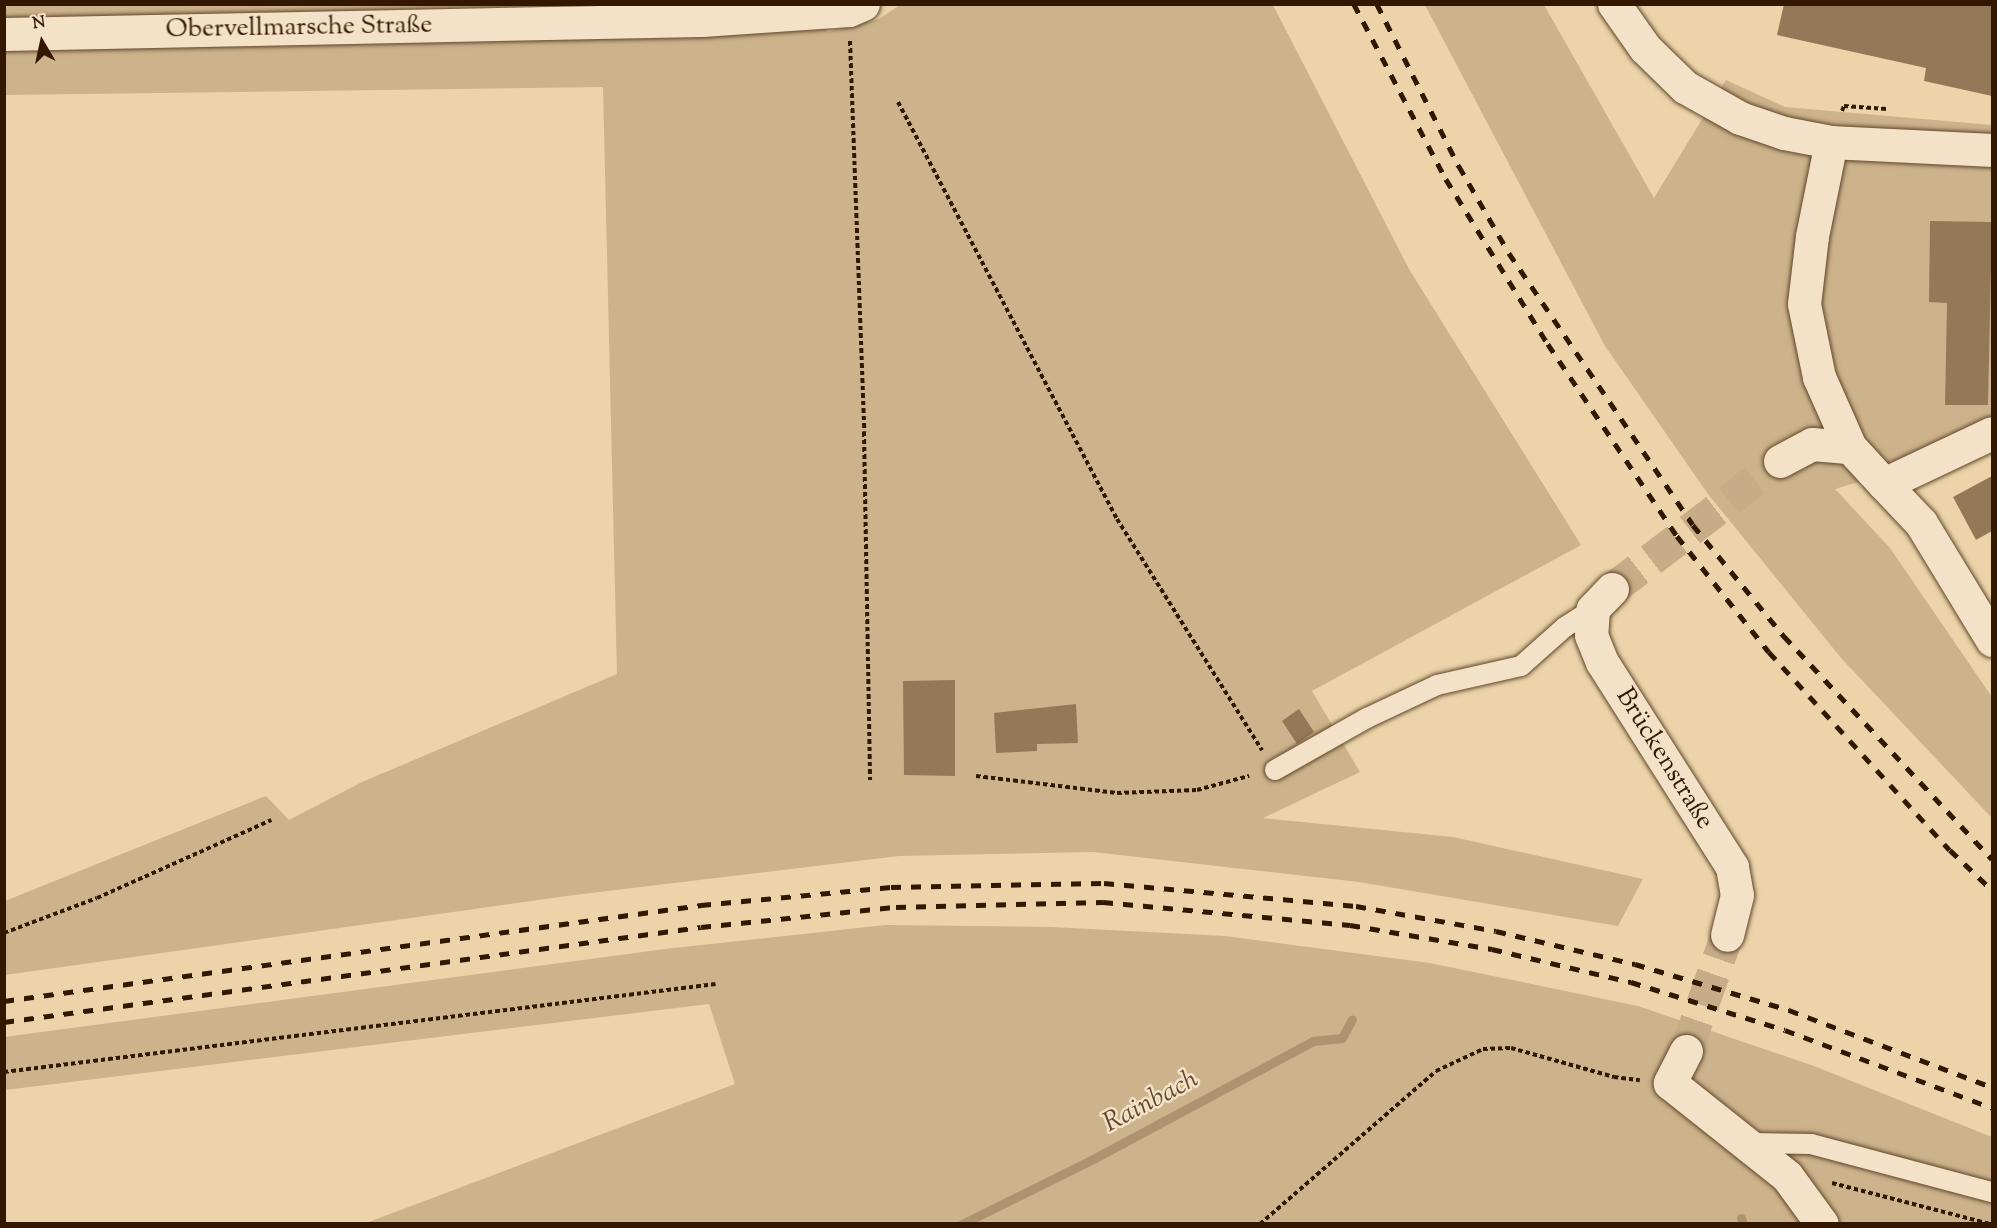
<!DOCTYPE html>
<meta charset="utf-8">
<style>
body{margin:0}
#map{position:relative;width:1997px;height:1228px;overflow:hidden;background:#ecd3a9;font-family:"Sorts Mill Goudy",serif}
div>[style]{position:absolute}
.green>*{inset:0;background:#cdb38c}
.stream>*{height:9px;margin:-4.5px;padding:0 4.5px;transform-origin:4.5px;border-radius:4.5px;background:#ad9370}
.building>*{inset:0;background:#937958}
.minor-tunnel>*{height:33px;margin-top:-16.5px;transform-origin:0;background:repeating-linear-gradient(90deg,#c7ad87 0 33px,transparent 0 49px)}
.path>*{height:4px;margin-top:-2px;transform-origin:0;background:repeating-linear-gradient(90deg,#331700 0 4.5px,transparent 0 7.5px)}
.roads{filter:drop-shadow(0 0 2px #61462a) drop-shadow(0 0 2px #61462a)}
.service>*{height:20px;margin:-10px;padding:0 10px;transform-origin:10px;border-radius:10px;background:#f3e2c7}
.minor>*{height:33px;margin:-16.5px;padding:0 16.5px;transform-origin:16.5px;border-radius:16.5px;background:#f3e2c7}
.tertiary>*{height:33px;margin:-16.5px;padding:0 16.5px;transform-origin:16.5px;border-radius:16.5px;background:#f3e2c7}
.rail>*{height:4.5px;margin-top:-2.25px;transform-origin:0;background:repeating-linear-gradient(90deg,#331700 0 10px,transparent 0 20px)}
span{translate:-50% -50%;white-space:nowrap;text-align:center;line-height:1.15;-webkit-text-stroke:5px #f3e2c7;paint-order:stroke}
.street-label{font-size:26px;color:#331700}
.water-label{font-size:27px;color:#64492d;font-style:italic}
.frame{position:absolute;inset:0;border:6px solid #331700;pointer-events:none}
.north{position:absolute;left:12px;top:12px;width:60px;height:60px;-webkit-text-stroke:4px #f3e2c7;paint-order:stroke;rotate:351deg;font-size:16px;font-weight:700;line-height:24px;text-align:center;color:#331700}
.north::after{content:'';display:block;margin:auto;width:21px;height:27px;background:#331700;clip-path:polygon(50% 0,100% 100%,50% 72%,0 100%)}
</style>
<div id="map">
<div class="green">
<i style="clip-path:polygon(820px 4px,827px 32px,879px 19px,900px 5px,1273px 5px,1409px 269px,1581px 545px,1312px 691px,1360px 772px,1263px 818px,1453px 837px,1643px 879px,1618px 926px,1359px 882px,1093px 852px,899px 856px,574px 895px,5px 975px,5px 901px,266px 796px,289px 820px,362px 782px,617px 674px,603px 87px,5px 95px,4px 5px)"></i>
<i style="clip-path:polygon(1425px 5px,1544px 5px,1654px 198px,1726px 80px,1785px 107px,1992px 125px,1992px 423px,1879px 476px,1835px 489px,1890px 548px,1992px 697px,1992px 818px,1841px 658px,1708px 494px,1605px 346px)"></i>
<i style="clip-path:polygon(885px 925px,1052px 927px,1225px 936px,1430px 963px,1638px 1006px,1814px 1066px,1992px 1137px,1992px 1223px,366px 1223px,735px 1084px,709px 1004px,5px 1090px,4px 1037px,665px 949px)"></i>
</div>
<div class="stream">
<i style="left:1741px;top:1218px;width:6px;rotate:72deg"></i>
<i style="left:962px;top:1224px;width:148px;rotate:-26.4deg"></i>
<i style="left:1095px;top:1158px;width:247px;rotate:-28.2deg"></i>
<i style="left:1313px;top:1041px;width:29px;rotate:-6deg"></i>
<i style="left:1342px;top:1038px;width:21px;rotate:-62deg"></i>
</div>
<div class="building">
<i style="clip-path:polygon(1784px 4px,1992px 4px,1992px 96px,1924px 81px,1926px 68px,1777px 35px)"></i>
<i style="clip-path:polygon(1930px 221px,1992px 222px,1988px 405px,1945px 405px,1947px 303px,1929px 302px)"></i>
<i style="clip-path:polygon(1992px 476px,1992px 531px,1976px 540px,1953px 497px)"></i>
<i style="clip-path:polygon(955px 680px,955px 776px,904px 775px,903px 681px)"></i>
<i style="clip-path:polygon(1076px 704px,1078px 743px,1037px 744px,1037px 751px,996px 753px,994px 713px)"></i>
<i style="clip-path:polygon(1299px 709px,1314px 732px,1297px 744px,1282px 721px)"></i>
</div>
<div class="minor-tunnel">
<i style="left:1612px;top:589px;width:211px;rotate:-37.3deg"></i>
<i style="left:1686px;top:1051px;width:123px;rotate:-70.5deg"></i>
</div>
<div class="path">
<i style="left:850px;top:41px;width:391px;rotate:87.9deg"></i>
<i style="left:864px;top:432px;width:348px;rotate:89deg"></i>
<i style="left:898px;top:102px;width:471px;rotate:62.3deg"></i>
<i style="left:1117px;top:519px;width:273px;rotate:57.9deg"></i>
<i style="left:1842px;top:111px;width:5px;rotate:-68deg"></i>
<i style="left:1844px;top:106px;width:43px;rotate:4deg"></i>
<i style="left:976px;top:776px;width:142px;rotate:6.9deg"></i>
<i style="left:1117px;top:793px;width:80px;rotate:-2.1deg"></i>
<i style="left:1197px;top:790px;width:54px;rotate:-15.1deg"></i>
<i style="left:4px;top:933px;width:99px;rotate:-20.6deg"></i>
<i style="left:97px;top:898px;width:191px;rotate:-24.1deg"></i>
<i style="left:4px;top:1072px;width:717px;rotate:-7.05deg"></i>
<i style="left:1832px;top:1183px;width:164px;rotate:14.5deg"></i>
<i style="left:1260px;top:1224px;width:233px;rotate:-41deg"></i>
<i style="left:1436px;top:1071px;width:52px;rotate:-25.1deg"></i>
<i style="left:1483px;top:1049px;width:28px;rotate:-2deg"></i>
<i style="left:1511px;top:1048px;width:107px;rotate:15.7deg"></i>
<i style="left:1614px;top:1077px;width:26px;rotate:7deg"></i>
</div>
<div class="roads">
<div class="service">
<i style="left:1275px;top:770px;width:106px;rotate:-29.5deg"></i>
<i style="left:1367px;top:718px;width:77px;rotate:-25.2deg"></i>
<i style="left:1437px;top:685px;width:86px;rotate:-12.7deg"></i>
<i style="left:1521px;top:666px;width:59px;rotate:-41.6deg"></i>
<i style="left:1565px;top:627px;width:33px;rotate:-33deg"></i>
<i style="left:1750px;top:1143px;width:61px;rotate:0.9deg"></i>
<i style="left:1811px;top:1144px;width:187px;rotate:14.9deg"></i>
</div>
<div class="minor">
<i style="left:1831px;top:142px;width:96px;rotate:101.4deg"></i>
<i style="left:1812px;top:236px;width:68px;rotate:96.7deg"></i>
<i style="left:1804px;top:304px;width:75px;rotate:78.4deg"></i>
<i style="left:1819px;top:377px;width:77px;rotate:66.1deg"></i>
<i style="left:1850px;top:447px;width:50px;rotate:47.4deg"></i>
<i style="left:1884px;top:484px;width:119px;rotate:-25.3deg"></i>
<i style="left:1780px;top:461px;width:36px;rotate:-28deg"></i>
<i style="left:1812px;top:444px;width:38px;rotate:5deg"></i>
<i style="left:1884px;top:484px;width:54px;rotate:46.5deg"></i>
<i style="left:1921px;top:523px;width:137px;rotate:58.7deg"></i>
<i style="left:1612px;top:589px;width:28px;rotate:134deg"></i>
<i style="left:1593px;top:609px;width:26px;rotate:94deg"></i>
<i style="left:1591px;top:635px;width:29px;rotate:68deg"></i>
<i style="left:1602px;top:662px;width:243px;rotate:57.6deg"></i>
<i style="left:1732px;top:867px;width:28px;rotate:80deg"></i>
<i style="left:1737px;top:895px;width:41px;rotate:104deg"></i>
<i style="left:1686px;top:1051px;width:36px;rotate:117deg"></i>
<i style="left:1670px;top:1083px;width:149px;rotate:38.5deg"></i>
<i style="left:1787px;top:1176px;width:59px;rotate:53.9deg"></i>
</div>
<div class="tertiary">
<i style="left:1614px;top:4px;width:54px;rotate:54.8deg"></i>
<i style="left:1645px;top:48px;width:56px;rotate:44.3deg"></i>
<i style="left:1685px;top:87px;width:63px;rotate:29.4deg"></i>
<i style="left:1740px;top:118px;width:46px;rotate:18.8deg"></i>
<i style="left:1784px;top:133px;width:48px;rotate:10.8deg"></i>
<i style="left:1831px;top:142px;width:161px;rotate:2.8deg"></i>
<i style="left:4px;top:34px;width:698px;rotate:-1.15deg"></i>
<i style="left:702px;top:20px;width:147px;rotate:-3.9deg"></i>
<i style="left:849px;top:10px;width:15px;rotate:-23deg"></i>
</div>
</div>
<div class="rail">
<i style="left:1354px;top:4px;width:198px;rotate:62.3deg"></i>
<i style="left:1446px;top:179px;width:194px;rotate:58.3deg"></i>
<i style="left:1548px;top:344px;width:231px;rotate:56.1deg"></i>
<i style="left:1677px;top:536px;width:148px;rotate:51.6deg"></i>
<i style="left:1769px;top:652px;width:268px;rotate:47.6deg"></i>
<i style="left:1950px;top:850px;width:58px;rotate:43.6deg"></i>
<i style="left:1377px;top:4px;width:182px;rotate:63.2deg"></i>
<i style="left:1459px;top:166px;width:100px;rotate:60.1deg"></i>
<i style="left:1509px;top:253px;width:328px;rotate:55.9deg"></i>
<i style="left:1693px;top:525px;width:144px;rotate:50.7deg"></i>
<i style="left:1784px;top:636px;width:305px;rotate:47deg"></i>
<i style="left:4px;top:1001px;width:704px;rotate:-7.84deg"></i>
<i style="left:701px;top:905px;width:191px;rotate:-5.4deg"></i>
<i style="left:891px;top:887px;width:213px;rotate:-1.1deg"></i>
<i style="left:1104px;top:883px;width:253px;rotate:5.2deg"></i>
<i style="left:1356px;top:906px;width:142px;rotate:10.1deg"></i>
<i style="left:1496px;top:931px;width:143px;rotate:13.4deg"></i>
<i style="left:1635px;top:964px;width:161px;rotate:16.6deg"></i>
<i style="left:1789px;top:1010px;width:217px;rotate:20.8deg"></i>
<i style="left:4px;top:1022px;width:703px;rotate:-7.76deg"></i>
<i style="left:701px;top:927px;width:196px;rotate:-5.9deg"></i>
<i style="left:896px;top:907px;width:207px;rotate:-1.4deg"></i>
<i style="left:1103px;top:902px;width:248px;rotate:5.3deg"></i>
<i style="left:1350px;top:925px;width:144px;rotate:9.6deg"></i>
<i style="left:1492px;top:949px;width:143px;rotate:13.4deg"></i>
<i style="left:1631px;top:982px;width:161px;rotate:17.3deg"></i>
<i style="left:1785px;top:1030px;width:221px;rotate:20.6deg"></i>
</div>
<div class="street-label">
<span style="left:299px;top:28px;rotate:-1deg">Obervellmarsche Straße</span>
<span style="left:1664px;top:759px;rotate:58deg">Brückenstraße</span>
</div>
<div class="water-label">
<span style="left:1151px;top:1102px;rotate:-28deg">Rainbach</span>
</div>
<div class="frame"></div>
<div class="north">N</div>
</div>
